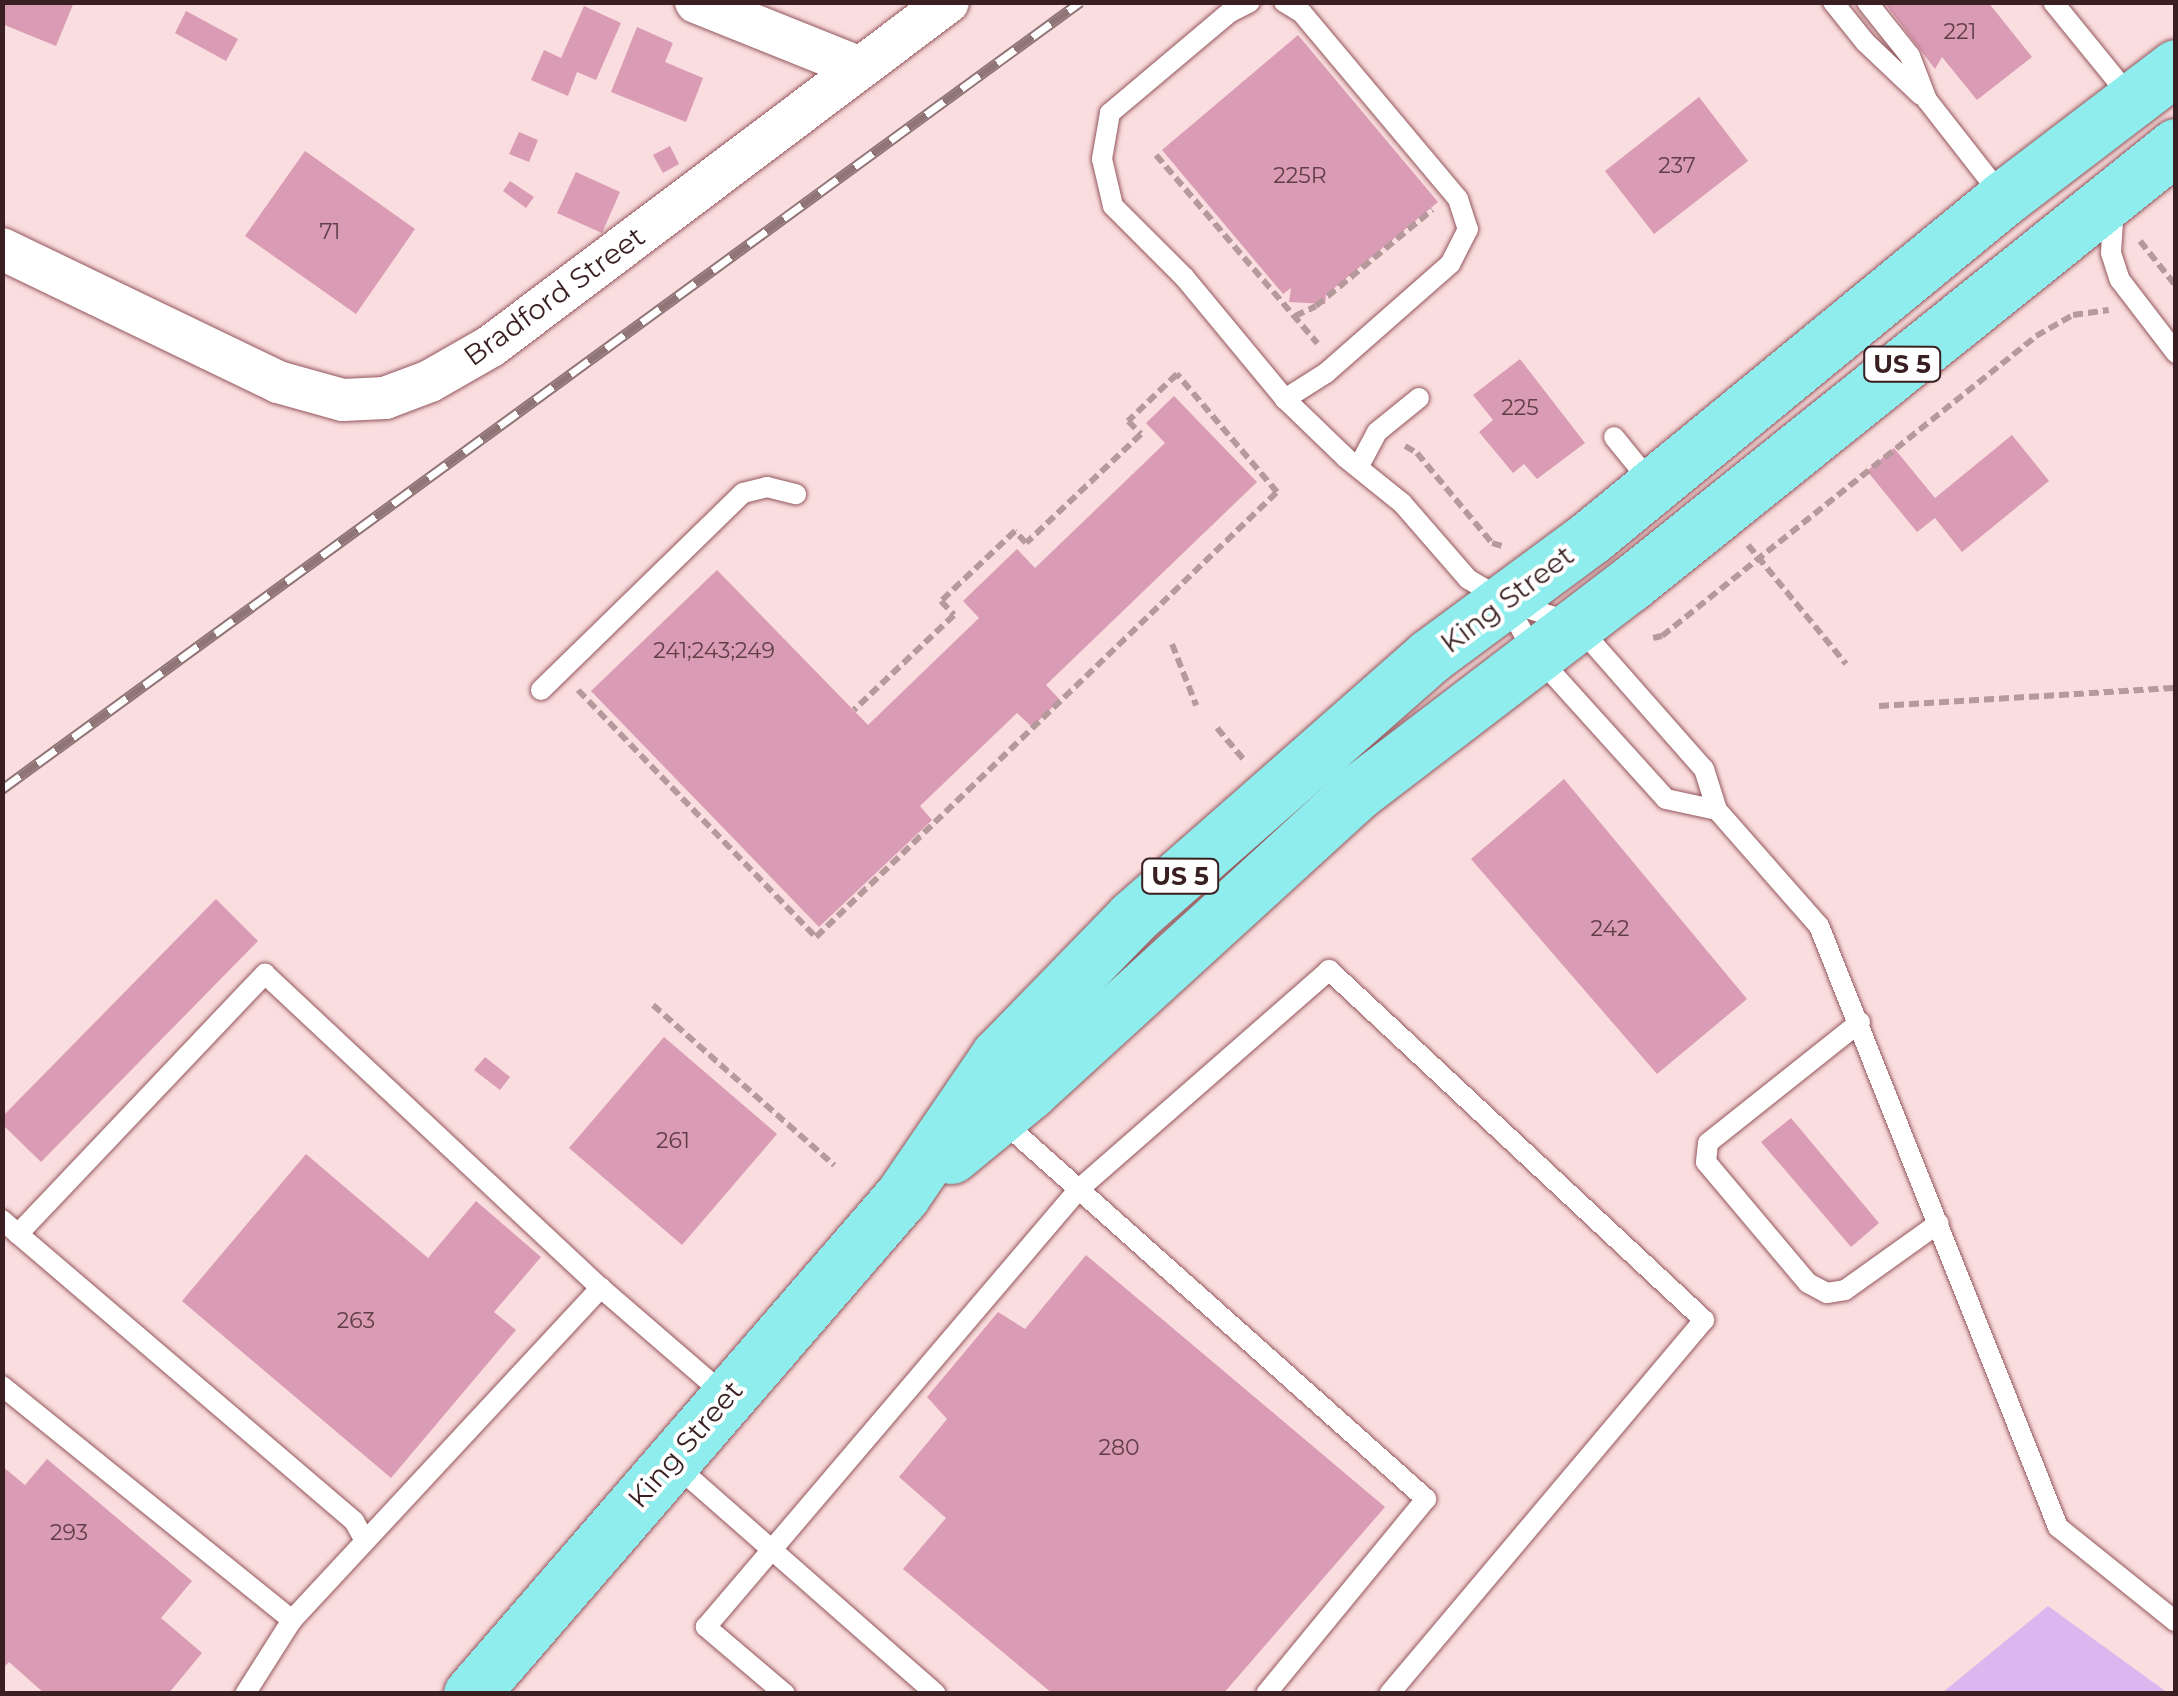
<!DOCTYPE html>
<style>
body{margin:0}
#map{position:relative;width:2178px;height:1696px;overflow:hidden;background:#faddde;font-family:Montserrat,sans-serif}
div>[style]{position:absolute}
.green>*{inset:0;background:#dcb7ef}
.building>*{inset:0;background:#da9cb4}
.path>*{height:6px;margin-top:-3px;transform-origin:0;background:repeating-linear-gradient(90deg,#b69a9b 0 10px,transparent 0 15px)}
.roads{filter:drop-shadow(0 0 2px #93565c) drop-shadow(0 0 2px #93565c)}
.lane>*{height:20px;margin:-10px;padding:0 10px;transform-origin:10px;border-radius:10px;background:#fff}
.street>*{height:42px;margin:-21px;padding:0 21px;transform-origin:21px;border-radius:21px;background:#fff}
.primary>*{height:55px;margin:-27.5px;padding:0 27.5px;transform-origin:27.5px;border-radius:27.5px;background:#8feeed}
.rail>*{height:11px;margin-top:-5.5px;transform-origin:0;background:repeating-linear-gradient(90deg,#fff 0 22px,#907577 0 44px);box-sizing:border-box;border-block:2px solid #907577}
span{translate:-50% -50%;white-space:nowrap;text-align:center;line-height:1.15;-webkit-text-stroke:8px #fff;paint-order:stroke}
.number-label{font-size:22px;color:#613e46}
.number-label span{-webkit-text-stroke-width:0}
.shield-label span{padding:2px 8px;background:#fff;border:2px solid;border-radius:8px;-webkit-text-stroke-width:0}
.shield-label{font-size:25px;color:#391f21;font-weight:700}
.street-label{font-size:28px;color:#391f21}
.frame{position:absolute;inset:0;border:5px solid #391f21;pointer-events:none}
</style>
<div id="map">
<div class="green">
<i style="clip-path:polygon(2048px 1606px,2168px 1693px,1942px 1693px)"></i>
</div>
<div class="building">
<i style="clip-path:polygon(2px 2px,74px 2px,56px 46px,2px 24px)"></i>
<i style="clip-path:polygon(1884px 2px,1988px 2px,2032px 57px,1977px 100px,1942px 57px,1935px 69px)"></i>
<i style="clip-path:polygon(584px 6px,621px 23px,596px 80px,577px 72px,568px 96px,531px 80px,544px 50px,561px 58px)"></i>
<i style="clip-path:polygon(186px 11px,238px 39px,226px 61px,175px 33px)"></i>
<i style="clip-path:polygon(637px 27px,673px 43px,665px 62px,703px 78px,686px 122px,611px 92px)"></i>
<i style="clip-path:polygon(1298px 35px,1438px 202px,1326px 295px,1325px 304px,1289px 302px,1291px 288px,1283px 294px,1162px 150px)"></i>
<i style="clip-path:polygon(1699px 97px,1748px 161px,1654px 234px,1605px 171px)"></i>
<i style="clip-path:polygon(519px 132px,538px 140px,529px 162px,509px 154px)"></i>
<i style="clip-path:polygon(670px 146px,679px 164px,663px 173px,653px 155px)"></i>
<i style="clip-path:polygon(305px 151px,415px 229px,356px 314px,245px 236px)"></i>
<i style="clip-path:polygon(576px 172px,620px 192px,602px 233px,557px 213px)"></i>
<i style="clip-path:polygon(510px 181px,534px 197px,526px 208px,503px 191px)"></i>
<i style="clip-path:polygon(1520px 359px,1585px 443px,1537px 479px,1524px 464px,1513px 473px,1479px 432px,1493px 420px,1473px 395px)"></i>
<i style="clip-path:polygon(1174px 396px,1257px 482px,1046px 685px,1060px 700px,1032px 727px,1017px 713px,920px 806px,932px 820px,819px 927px,591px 691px,717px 570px,868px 725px,979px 618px,963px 601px,1017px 549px,1035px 568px,1165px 443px,1146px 423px)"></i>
<i style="clip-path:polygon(2012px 435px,2049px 481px,1962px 552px,1935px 518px,1917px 532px,1867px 471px,1894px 448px,1935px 498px)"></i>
<i style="clip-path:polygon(1564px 779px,1747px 999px,1657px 1074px,1471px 859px)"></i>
<i style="clip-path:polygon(216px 899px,258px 941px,41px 1162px,2px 1124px,2px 1117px)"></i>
<i style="clip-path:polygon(664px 1037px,777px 1134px,682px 1245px,569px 1148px)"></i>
<i style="clip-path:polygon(485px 1057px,510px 1077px,500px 1090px,474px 1070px)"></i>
<i style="clip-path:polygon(1791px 1118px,1879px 1223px,1851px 1247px,1761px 1142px)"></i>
<i style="clip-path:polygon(306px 1154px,428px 1258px,476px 1201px,541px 1257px,494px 1312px,516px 1330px,391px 1478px,182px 1301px)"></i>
<i style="clip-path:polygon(1086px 1255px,1385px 1507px,1223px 1694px,1053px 1694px,903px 1569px,946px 1518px,899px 1477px,947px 1419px,927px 1397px,998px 1312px,1025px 1329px)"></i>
<i style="clip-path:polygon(47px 1459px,192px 1581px,161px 1618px,202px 1653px,168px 1694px,45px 1694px,9px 1662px,2px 1669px,2px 1466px,25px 1485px)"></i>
</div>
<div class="path">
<i style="left:1156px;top:155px;width:248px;rotate:49.4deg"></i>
<i style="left:2140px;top:241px;width:58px;rotate:51.3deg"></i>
<i style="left:1295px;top:316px;width:23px;rotate:-25deg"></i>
<i style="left:1316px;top:306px;width:151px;rotate:-39.6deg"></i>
<i style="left:1405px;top:446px;width:14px;rotate:30deg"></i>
<i style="left:1417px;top:453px;width:117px;rotate:50.2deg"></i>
<i style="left:1492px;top:543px;width:10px;rotate:17deg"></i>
<i style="left:1748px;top:545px;width:154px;rotate:50.5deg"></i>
<i style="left:1653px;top:638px;width:9px;rotate:-13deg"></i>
<i style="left:1662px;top:636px;width:479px;rotate:-38.7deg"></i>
<i style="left:2036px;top:336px;width:43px;rotate:-29.6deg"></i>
<i style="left:2073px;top:315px;width:36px;rotate:-8deg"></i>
<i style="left:1172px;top:644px;width:66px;rotate:68.5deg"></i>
<i style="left:578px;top:690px;width:343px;rotate:46.1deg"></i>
<i style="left:816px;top:937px;width:641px;rotate:-43.99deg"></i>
<i style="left:1277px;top:492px;width:155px;rotate:-130.3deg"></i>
<i style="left:1177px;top:374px;width:68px;rotate:136.2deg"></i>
<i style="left:1128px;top:421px;width:18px;rotate:45deg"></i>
<i style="left:1141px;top:434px;width:158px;rotate:136.5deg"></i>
<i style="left:1026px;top:543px;width:16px;rotate:-133deg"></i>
<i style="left:1015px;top:531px;width:102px;rotate:136.6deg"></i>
<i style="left:941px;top:601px;width:19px;rotate:47deg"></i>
<i style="left:954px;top:615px;width:138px;rotate:136.5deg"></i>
<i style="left:1879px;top:706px;width:298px;rotate:-3.5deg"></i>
<i style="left:1217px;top:728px;width:43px;rotate:49.7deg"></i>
<i style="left:653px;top:1005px;width:242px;rotate:41.5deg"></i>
</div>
<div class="roads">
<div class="lane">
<i style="left:1250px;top:2px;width:22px;rotate:153deg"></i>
<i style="left:1230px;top:12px;width:157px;rotate:139.9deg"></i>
<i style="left:1110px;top:113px;width:47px;rotate:99.9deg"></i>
<i style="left:1102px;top:159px;width:48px;rotate:76.8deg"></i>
<i style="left:1113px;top:206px;width:102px;rotate:45deg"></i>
<i style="left:1185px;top:278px;width:157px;rotate:50.4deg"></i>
<i style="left:1285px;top:399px;width:85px;rotate:44deg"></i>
<i style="left:1346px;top:458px;width:72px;rotate:38.8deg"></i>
<i style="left:1402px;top:503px;width:101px;rotate:49deg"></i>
<i style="left:1468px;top:579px;width:43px;rotate:30.7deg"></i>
<i style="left:1505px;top:601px;width:75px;rotate:17.9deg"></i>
<i style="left:1576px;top:624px;width:193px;rotate:48.6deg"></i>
<i style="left:1704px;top:769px;width:43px;rotate:72.4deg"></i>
<i style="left:1717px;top:810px;width:154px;rotate:48.7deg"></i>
<i style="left:1819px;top:926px;width:647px;rotate:68.31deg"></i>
<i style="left:2058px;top:1527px;width:151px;rotate:38.8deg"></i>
<i style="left:1284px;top:2px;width:21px;rotate:31deg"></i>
<i style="left:1302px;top:13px;width:243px;rotate:50deg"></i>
<i style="left:1458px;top:199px;width:32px;rotate:72deg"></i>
<i style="left:1468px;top:229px;width:39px;rotate:117deg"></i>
<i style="left:1450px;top:264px;width:165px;rotate:138.7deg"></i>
<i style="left:1326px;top:373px;width:49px;rotate:147.6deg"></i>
<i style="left:1833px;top:2px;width:51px;rotate:51.3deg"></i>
<i style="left:1865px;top:42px;width:77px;rotate:43.4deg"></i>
<i style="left:1867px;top:2px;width:69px;rotate:51.5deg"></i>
<i style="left:1910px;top:56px;width:47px;rotate:68.9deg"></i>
<i style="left:1927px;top:100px;width:122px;rotate:52deg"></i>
<i style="left:2053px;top:2px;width:124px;rotate:50.9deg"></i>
<i style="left:2114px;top:205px;width:48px;rotate:93.6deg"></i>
<i style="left:2111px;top:253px;width:28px;rotate:72deg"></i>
<i style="left:2120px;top:280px;width:92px;rotate:52.5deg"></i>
<i style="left:1614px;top:437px;width:62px;rotate:50.9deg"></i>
<i style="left:1360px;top:464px;width:36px;rotate:-62deg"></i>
<i style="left:1377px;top:432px;width:54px;rotate:-39deg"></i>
<i style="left:1506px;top:602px;width:60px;rotate:60.9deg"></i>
<i style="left:1535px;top:654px;width:195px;rotate:47.9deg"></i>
<i style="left:1666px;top:799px;width:52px;rotate:12.2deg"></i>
<i style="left:541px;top:690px;width:282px;rotate:-44.3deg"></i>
<i style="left:743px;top:493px;width:25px;rotate:-14deg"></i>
<i style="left:767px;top:487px;width:30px;rotate:14deg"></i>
<i style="left:1860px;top:1022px;width:194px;rotate:141.5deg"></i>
<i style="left:1708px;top:1143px;width:19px;rotate:96deg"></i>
<i style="left:1706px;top:1162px;width:158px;rotate:49.9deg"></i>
<i style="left:1808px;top:1283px;width:21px;rotate:28deg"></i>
<i style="left:1827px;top:1293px;width:18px;rotate:-9deg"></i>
<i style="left:1845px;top:1290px;width:115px;rotate:-35.5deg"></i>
<i style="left:1000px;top:1119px;width:571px;rotate:41.73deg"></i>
<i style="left:1426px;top:1499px;width:252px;rotate:129.4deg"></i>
<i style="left:2px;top:1220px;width:21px;rotate:41deg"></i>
<i style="left:18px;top:1234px;width:359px;rotate:-46.5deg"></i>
<i style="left:265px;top:974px;width:460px;rotate:43.1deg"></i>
<i style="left:601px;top:1288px;width:164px;rotate:40.8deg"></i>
<i style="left:18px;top:1234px;width:442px;rotate:40.5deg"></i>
<i style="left:354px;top:1521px;width:23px;rotate:61deg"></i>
<i style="left:2px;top:1386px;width:373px;rotate:38.9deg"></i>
<i style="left:292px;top:1620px;width:88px;rotate:122.4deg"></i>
<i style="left:672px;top:1462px;width:351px;rotate:41.3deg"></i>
<i style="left:292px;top:1620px;width:454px;rotate:-47.1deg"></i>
<i style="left:785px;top:1694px;width:104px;rotate:-139.7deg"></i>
<i style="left:706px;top:1627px;width:574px;rotate:-49.59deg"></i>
<i style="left:1078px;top:1190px;width:334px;rotate:-41.2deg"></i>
<i style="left:1329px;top:970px;width:513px;rotate:43.03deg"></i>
<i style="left:1704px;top:1320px;width:489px;rotate:130.1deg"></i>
</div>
<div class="street">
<i style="left:696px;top:2px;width:175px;rotate:21.9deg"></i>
<i style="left:2px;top:249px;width:306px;rotate:25.7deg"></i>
<i style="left:278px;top:382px;width:67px;rotate:15.5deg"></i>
<i style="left:343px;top:400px;width:42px;rotate:-2.7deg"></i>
<i style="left:385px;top:398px;width:48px;rotate:-20.7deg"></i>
<i style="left:430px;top:381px;width:70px;rotate:-29.8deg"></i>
<i style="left:491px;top:346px;width:572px;rotate:-36.97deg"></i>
</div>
<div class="primary">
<i style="left:951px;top:1156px;width:101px;rotate:-39.4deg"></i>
<i style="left:1029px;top:1092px;width:447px;rotate:-42.4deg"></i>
<i style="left:1359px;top:791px;width:341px;rotate:-37.4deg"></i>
<i style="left:1630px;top:584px;width:700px;rotate:-38.74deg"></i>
<i style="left:471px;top:1694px;width:659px;rotate:-49.13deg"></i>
<i style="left:902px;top:1196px;width:170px;rotate:-55.6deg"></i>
<i style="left:998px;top:1056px;width:194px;rotate:-45.8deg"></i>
<i style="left:1133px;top:917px;width:395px;rotate:-41.3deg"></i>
<i style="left:1430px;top:656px;width:202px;rotate:-36.5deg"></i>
<i style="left:1592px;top:536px;width:533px;rotate:-39.37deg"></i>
<i style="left:2004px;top:198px;width:216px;rotate:-37.3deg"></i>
</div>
</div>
<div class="rail">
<i style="left:2px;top:789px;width:1335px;rotate:-36.13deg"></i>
</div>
<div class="number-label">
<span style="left:1960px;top:32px">221</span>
<span style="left:1677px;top:166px">237</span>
<span style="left:1300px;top:176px">225R</span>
<span style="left:330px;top:232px">71</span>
<span style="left:1520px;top:408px">225</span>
<span style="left:714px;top:651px">241;243;249</span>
<span style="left:1610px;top:929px">242</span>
<span style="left:673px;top:1141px">261</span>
<span style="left:356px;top:1321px">263</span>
<span style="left:1119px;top:1448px">280</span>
<span style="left:69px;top:1533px">293</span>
</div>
<div class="shield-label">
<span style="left:1902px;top:364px">US 5</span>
<span style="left:1180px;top:876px">US 5</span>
</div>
<div class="street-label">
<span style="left:554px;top:296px;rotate:-36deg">Bradford Street</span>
<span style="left:1507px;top:599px;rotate:-37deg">King Street</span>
<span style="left:685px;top:1444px;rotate:-49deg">King Street</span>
</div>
<div class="frame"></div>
</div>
